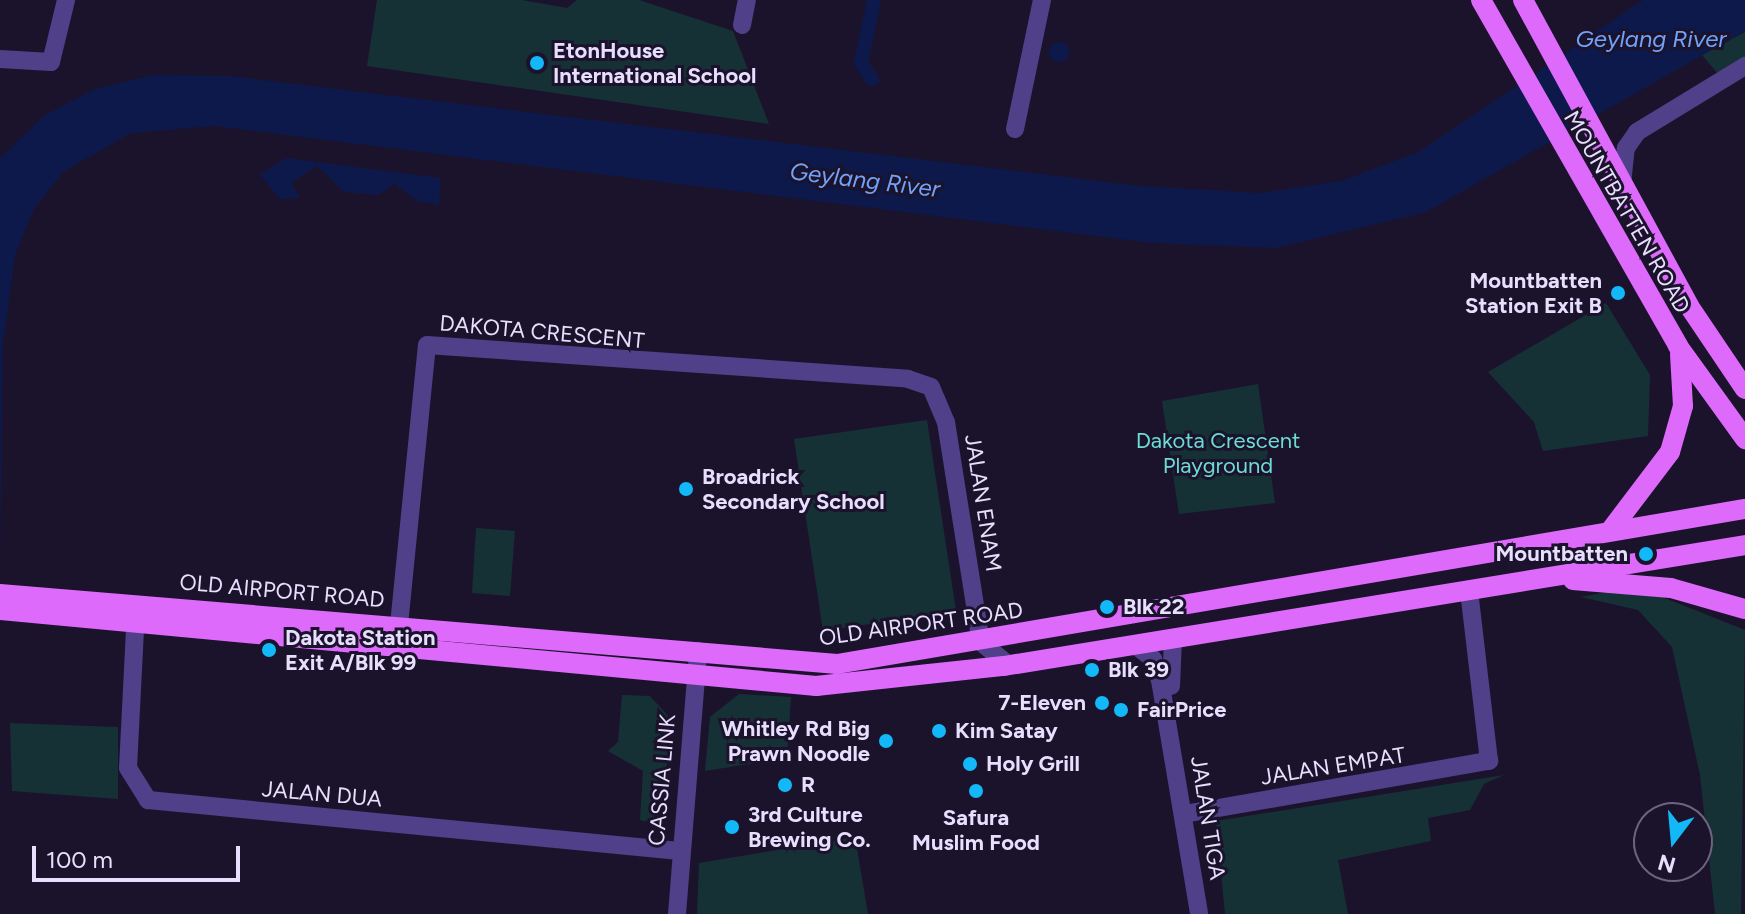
<!DOCTYPE html>
<style>
body{margin:0}
#map{position:relative;width:1745px;height:914px;overflow:hidden;background:#1b132c;font-family:Figtree,sans-serif}
div>[style]{position:absolute}
.green>*{inset:0;background:#163136}
.water>*{inset:0;background:#0d194a}
.round{border-radius:50%}
.canal>*{height:14px;margin:-7px;padding:0 7px;transform-origin:7px;border-radius:7px;background:#0d194a}
.minor>*{height:18px;margin:-9px;padding:0 9px;transform-origin:9px;border-radius:9px;background:#4f4089}
.major>*{height:20px;margin:-10px;padding:0 10px;transform-origin:10px;border-radius:10px;background:#dd6afa}
.dots>*{width:22px;height:22px;translate:-50% -50%;box-sizing:border-box;border:4px solid #1b132c;border-radius:50%}
span{translate:-50% -50%;white-space:nowrap;text-align:center;line-height:1.15;-webkit-text-stroke:6px #1b132c;paint-order:stroke}
.poi-label{font-size:22px;color:#e8dffe;font-weight:700}
.left{translate:0 -50%;text-align:left}
.right{translate:-100% -50%;text-align:right}
.street-label{font-size:22px;color:#e8dffe}
.park-label{font-size:22px;color:#6bddd5}
.water-label{font-size:24px;color:#71a2fa;font-style:italic}
.north{position:absolute;left:1633px;top:802px;width:80px;height:80px;box-sizing:border-box;background:#1b132c;border:2px solid #6d6580;border-radius:50%;rotate:196deg;font-size:22px;font-weight:700;line-height:32px;text-align:center;color:#e8dffe}
.north::after{content:'';display:block;margin:auto;width:28px;height:36px;background:#12b8f7;clip-path:polygon(50% 0,100% 100%,50% 72%,0 100%)}
.scale{position:absolute;left:32px;top:846px;width:208px;height:36px;box-sizing:border-box;border:4px solid #e8dffe;border-top:0;padding-left:10px;font-size:24px;line-height:28px;white-space:nowrap;color:#e8dffe;-webkit-text-stroke:6px #1b132c;paint-order:stroke}
</style>
<div id="map">
<div class="green">
<i style="clip-path:polygon(377px 0,522px 0,567px 8px,577px 0,639px 0,733px 31px,769px 124px,367px 66px)"></i>
<i style="clip-path:polygon(1745px 32px,1745px 60px,1719px 75px,1702px 55px)"></i>
<i style="clip-path:polygon(1606px 303px,1650px 375px,1648px 436px,1543px 451px,1534px 422px,1488px 372px)"></i>
<i style="clip-path:polygon(1258px 384px,1275px 503px,1179px 514px,1162px 401px)"></i>
<i style="clip-path:polygon(927px 420px,956px 611px,823px 631px,794px 439px)"></i>
<i style="clip-path:polygon(476px 528px,515px 531px,510px 596px,472px 593px)"></i>
<i style="clip-path:polygon(1608px 592px,1662px 597px,1745px 630px,1741px 914px,1715px 914px,1700px 775px,1672px 647px,1638px 610px,1581px 597px)"></i>
<i style="clip-path:polygon(739px 694px,791px 697px,787px 758px,705px 771px,710px 717px)"></i>
<i style="clip-path:polygon(622px 695px,650px 696px,670px 718px,663px 817px,651px 823px,640px 820px,643px 771px,608px 751px,618px 742px)"></i>
<i style="clip-path:polygon(10px 723px,118px 727px,118px 799px,12px 791px)"></i>
<i style="clip-path:polygon(1504px 775px,1484px 784px,1470px 810px,1428px 818px,1431px 841px,1338px 860px,1348px 914px,1225px 914px,1216px 821px)"></i>
<i style="clip-path:polygon(855px 837px,868px 914px,697px 914px,699px 863px)"></i>
</div>
<div class="water">
<i style="clip-path:polygon(1643px 0,1745px 0,1745px 31px,1426px 212px,1276px 248px,1153px 243px,214px 126px,131px 133px,63px 172px,34px 209px,15px 255px,3px 345px,0 565px,0 158px,45px 115px,95px 89px,153px 75px,229px 76px,1140px 186px,1261px 193px,1341px 181px,1419px 152px)"></i>
<i class="round" style="left:1049px;top:42px;width:20px;height:20px"></i>
<i style="clip-path:polygon(286px 158px,441px 178px,439px 205px,417px 201px,395px 184px,378px 195px,344px 192px,317px 166px,291px 183px,300px 198px,280px 199px,260px 175px)"></i>
</div>
<div class="canal">
<i style="left:872px;top:79px;width:19px;rotate:-125deg"></i>
<i style="left:861px;top:63px;width:64px;rotate:-78.3deg"></i>
</div>
<div class="minor">
<i style="left:742px;top:25px;width:25px;rotate:-79deg"></i>
<i style="left:0;top:59px;width:51px;rotate:3.4deg"></i>
<i style="left:51px;top:62px;width:64px;rotate:-76.4deg"></i>
<i style="left:1015px;top:129px;width:132px;rotate:-78.2deg"></i>
<i style="left:1622px;top:184px;width:36px;rotate:-84deg"></i>
<i style="left:1626px;top:148px;width:19px;rotate:-55deg"></i>
<i style="left:1637px;top:132px;width:127px;rotate:-31.4deg"></i>
<i style="left:136px;top:610px;width:158px;rotate:92.9deg"></i>
<i style="left:128px;top:768px;width:38px;rotate:58deg"></i>
<i style="left:148px;top:800px;width:534px;rotate:5.48deg"></i>
<i style="left:399px;top:625px;width:281px;rotate:-84.3deg"></i>
<i style="left:427px;top:345px;width:482px;rotate:4deg"></i>
<i style="left:908px;top:379px;width:24px;rotate:19deg"></i>
<i style="left:931px;top:387px;width:38px;rotate:67deg"></i>
<i style="left:946px;top:422px;width:223px;rotate:81deg"></i>
<i style="left:981px;top:642px;width:35px;rotate:40deg"></i>
<i style="left:1135px;top:645px;width:23px;rotate:38deg"></i>
<i style="left:1153px;top:659px;width:22px;rotate:72deg"></i>
<i style="left:1160px;top:680px;width:237px;rotate:80.5deg"></i>
<i style="left:1171px;top:686px;width:48px;rotate:-87.6deg"></i>
<i style="left:1184px;top:814px;width:310px;rotate:-9.9deg"></i>
<i style="left:1489px;top:761px;width:172px;rotate:-96.7deg"></i>
<i style="left:677px;top:914px;width:264px;rotate:-85.4deg"></i>
</div>
<div class="major">
<i style="left:1481px;top:0;width:398px;rotate:60.3deg"></i>
<i style="left:1678px;top:346px;width:115px;rotate:54.2deg"></i>
<i style="left:1523px;top:0;width:348px;rotate:61.5deg"></i>
<i style="left:1689px;top:306px;width:100px;rotate:56deg"></i>
<i style="left:1610px;top:531px;width:99px;rotate:-52.8deg"></i>
<i style="left:1670px;top:452px;width:48px;rotate:-74.2deg"></i>
<i style="left:1683px;top:406px;width:52px;rotate:-93.3deg"></i>
<i style="left:1573px;top:580px;width:98px;rotate:4.7deg"></i>
<i style="left:1671px;top:588px;width:76px;rotate:16deg"></i>
<i style="left:0;top:594px;width:840px;rotate:4.78deg"></i>
<i style="left:837px;top:664px;width:921px;rotate:-9.69deg"></i>
<i style="left:0;top:610px;width:820px;rotate:5.32deg"></i>
<i style="left:816px;top:686px;width:189px;rotate:-6.1deg"></i>
<i style="left:1004px;top:666px;width:751px;rotate:-9.27deg"></i>
</div>
<div class="dots">
<i style="left:537px;top:63px;background:#12b8f7"></i>
<i style="left:1618px;top:293px;background:#12b8f7"></i>
<i style="left:686px;top:489px;background:#12b8f7"></i>
<i style="left:1646px;top:554px;background:#12b8f7"></i>
<i style="left:1107px;top:607px;background:#12b8f7"></i>
<i style="left:269px;top:650px;background:#12b8f7"></i>
<i style="left:1092px;top:670px;background:#12b8f7"></i>
<i style="left:1102px;top:703px;background:#12b8f7"></i>
<i style="left:1121px;top:710px;background:#12b8f7"></i>
<i style="left:939px;top:731px;background:#12b8f7"></i>
<i style="left:886px;top:741px;background:#12b8f7"></i>
<i style="left:970px;top:764px;background:#12b8f7"></i>
<i style="left:785px;top:785px;background:#12b8f7"></i>
<i style="left:976px;top:791px;background:#12b8f7"></i>
<i style="left:732px;top:827px;background:#12b8f7"></i>
</div>
<div class="poi-label">
<span class="left" style="left:553px;top:63px">EtonHouse<br>International School</span>
<span class="right" style="left:1602px;top:293px">Mountbatten<br>Station Exit B</span>
<span class="left" style="left:702px;top:489px">Broadrick<br>Secondary School</span>
<span class="right" style="left:1628px;top:554px">Mountbatten</span>
<span class="left" style="left:1123px;top:607px">Blk 22</span>
<span class="left" style="left:285px;top:650px">Dakota Station<br>Exit A/Blk 99</span>
<span class="left" style="left:1108px;top:670px">Blk 39</span>
<span class="right" style="left:1086px;top:703px">7-Eleven</span>
<span class="left" style="left:1137px;top:710px">FairPrice</span>
<span class="right" style="left:870px;top:741px">Whitley Rd Big<br>Prawn Noodle</span>
<span class="left" style="left:955px;top:731px">Kim Satay</span>
<span class="left" style="left:986px;top:764px">Holy Grill</span>
<span class="left" style="left:801px;top:785px">R</span>
<span class="left" style="left:748px;top:827px">3rd Culture<br>Brewing Co.</span>
<span style="left:976px;top:830px">Safura<br>Muslim Food</span>
</div>
<div class="street-label">
<span style="left:1627px;top:212px;rotate:60deg">MOUNTBATTEN ROAD</span>
<span style="left:542px;top:332px;rotate:5deg">DAKOTA CRESCENT</span>
<span style="left:983px;top:503px;rotate:81deg">JALAN ENAM</span>
<span style="left:282px;top:591px;rotate:5deg">OLD AIRPORT ROAD</span>
<span style="left:921px;top:624px;rotate:-8deg">OLD AIRPORT ROAD</span>
<span style="left:1333px;top:766px;rotate:-9deg">JALAN EMPAT</span>
<span style="left:662px;top:780px;rotate:-85deg">CASSIA LINK</span>
<span style="left:322px;top:794px;rotate:5deg">JALAN DUA</span>
<span style="left:1208px;top:818px;rotate:81deg">JALAN TIGA</span>
</div>
<div class="park-label">
<span style="left:1218px;top:453px">Dakota Crescent<br>Playground</span>
</div>
<div class="water-label">
<span style="left:1651px;top:39px">Geylang River</span>
<span style="left:865px;top:180px;rotate:7deg">Geylang River</span>
</div>
<div class="north">N</div>
<div class="scale">100 m</div>
</div>
